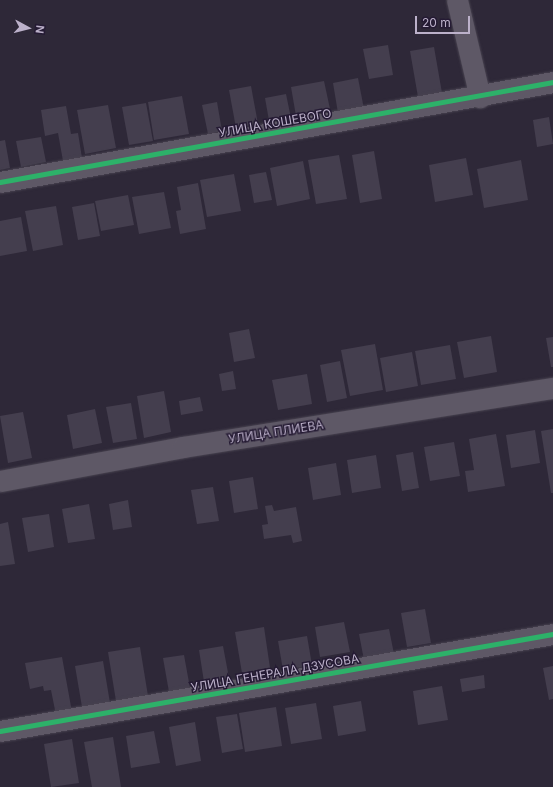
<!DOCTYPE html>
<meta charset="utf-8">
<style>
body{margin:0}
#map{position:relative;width:553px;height:787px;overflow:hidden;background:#2e2838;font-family:Inter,sans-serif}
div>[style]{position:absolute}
.building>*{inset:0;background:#443e4e}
.roads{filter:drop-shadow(0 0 1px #484350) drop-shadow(0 0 1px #484350)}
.minor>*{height:21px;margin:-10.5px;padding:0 10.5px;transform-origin:10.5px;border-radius:10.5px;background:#5e5866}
.cycleway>*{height:5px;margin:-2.5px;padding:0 2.5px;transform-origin:2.5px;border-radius:2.5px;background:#2db169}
span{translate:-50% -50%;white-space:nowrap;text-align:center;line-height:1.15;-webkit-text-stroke:3px #251b34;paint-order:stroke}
.street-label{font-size:12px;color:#bcb1ca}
.north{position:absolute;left:8px;top:8px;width:40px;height:40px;-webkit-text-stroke:3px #251b34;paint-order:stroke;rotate:97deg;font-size:11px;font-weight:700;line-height:16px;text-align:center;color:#bcb1ca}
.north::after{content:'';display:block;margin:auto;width:14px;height:18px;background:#bcb1ca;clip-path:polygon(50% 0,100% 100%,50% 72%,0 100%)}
.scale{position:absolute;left:415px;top:16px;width:55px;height:18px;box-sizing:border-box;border:2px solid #bcb1ca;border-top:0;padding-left:5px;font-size:12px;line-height:14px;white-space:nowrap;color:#bcb1ca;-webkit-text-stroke:3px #251b34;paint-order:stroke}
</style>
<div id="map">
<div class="building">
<i style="clip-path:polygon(388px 45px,393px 75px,369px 79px,363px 49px)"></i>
<i style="clip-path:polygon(434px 47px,442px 93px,418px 97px,410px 51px)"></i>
<i style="clip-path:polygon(358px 78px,364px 109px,338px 113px,333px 83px)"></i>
<i style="clip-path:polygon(324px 81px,330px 109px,296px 116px,291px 87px)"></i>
<i style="clip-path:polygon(251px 86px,258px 124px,236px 128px,229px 90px)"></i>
<i style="clip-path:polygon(286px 94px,293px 128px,271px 132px,265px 98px)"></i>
<i style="clip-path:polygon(182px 96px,189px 134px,154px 140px,148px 102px)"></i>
<i style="clip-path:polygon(217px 102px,222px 131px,208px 134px,202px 105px)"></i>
<i style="clip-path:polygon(146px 103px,153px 141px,129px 145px,122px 107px)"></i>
<i style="clip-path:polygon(108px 105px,116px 148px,85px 154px,77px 110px)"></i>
<i style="clip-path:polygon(66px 106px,71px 134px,78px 133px,82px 158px,63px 161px,58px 133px,45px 136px,41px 110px)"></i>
<i style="clip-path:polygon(549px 117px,553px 144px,537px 147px,533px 120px)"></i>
<i style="clip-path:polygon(41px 137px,46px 162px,21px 167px,16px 141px)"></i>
<i style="clip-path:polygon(5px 140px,10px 168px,0 170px,0 141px)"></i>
<i style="clip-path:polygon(374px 151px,382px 199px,360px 203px,352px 155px)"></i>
<i style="clip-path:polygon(339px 155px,347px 199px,316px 204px,308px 160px)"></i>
<i style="clip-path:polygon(466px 158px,473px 195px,435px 202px,429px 165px)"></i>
<i style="clip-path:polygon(521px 160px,528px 200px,484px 208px,477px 169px)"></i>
<i style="clip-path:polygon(303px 161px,310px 199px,277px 206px,270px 168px)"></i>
<i style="clip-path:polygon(266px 172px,272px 200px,254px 203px,249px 175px)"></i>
<i style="clip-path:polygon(234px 174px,241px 211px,207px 217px,200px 180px)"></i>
<i style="clip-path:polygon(198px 183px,206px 229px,180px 234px,176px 211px,181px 210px,177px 187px)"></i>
<i style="clip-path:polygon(164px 192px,171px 228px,139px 234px,132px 197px)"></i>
<i style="clip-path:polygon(128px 195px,134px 225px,101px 231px,95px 201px)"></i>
<i style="clip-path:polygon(94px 203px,100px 236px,78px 240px,72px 207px)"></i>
<i style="clip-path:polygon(56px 206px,63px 245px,33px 251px,25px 211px)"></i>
<i style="clip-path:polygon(21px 217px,27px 251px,0 256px,0 221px)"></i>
<i style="clip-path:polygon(249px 329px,255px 358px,234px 362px,229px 333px)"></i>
<i style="clip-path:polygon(491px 336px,497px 372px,464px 378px,457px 342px)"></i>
<i style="clip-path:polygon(553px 337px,553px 367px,551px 367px,546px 338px)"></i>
<i style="clip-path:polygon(375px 344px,383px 390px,350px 396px,341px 350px)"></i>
<i style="clip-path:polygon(450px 345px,456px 379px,421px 385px,415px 351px)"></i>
<i style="clip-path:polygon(412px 352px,418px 386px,386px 392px,380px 358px)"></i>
<i style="clip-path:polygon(340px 361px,347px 398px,327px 402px,320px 365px)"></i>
<i style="clip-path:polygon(233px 371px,236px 389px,222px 391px,219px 374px)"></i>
<i style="clip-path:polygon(307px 374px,312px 404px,278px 410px,272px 380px)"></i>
<i style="clip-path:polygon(164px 391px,171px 432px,144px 438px,137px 396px)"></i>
<i style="clip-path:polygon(200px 397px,203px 411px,181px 415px,179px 401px)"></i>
<i style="clip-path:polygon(131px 403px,137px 439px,113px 443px,106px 407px)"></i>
<i style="clip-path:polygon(95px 409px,102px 443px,73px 449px,67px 415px)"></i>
<i style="clip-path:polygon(23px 412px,32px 458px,8px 463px,0 416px)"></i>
<i style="clip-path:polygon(553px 429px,553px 493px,551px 493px,541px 431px)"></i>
<i style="clip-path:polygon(535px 430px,540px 463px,511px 468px,506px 435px)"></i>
<i style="clip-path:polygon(496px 434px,505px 486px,468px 492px,465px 471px,474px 470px,469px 439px)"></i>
<i style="clip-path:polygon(454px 442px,460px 476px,430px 481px,424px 447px)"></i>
<i style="clip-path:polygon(413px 452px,419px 488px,402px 491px,396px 455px)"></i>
<i style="clip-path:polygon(376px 455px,381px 488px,352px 493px,347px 460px)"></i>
<i style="clip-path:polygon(336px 463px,341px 495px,313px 500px,308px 468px)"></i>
<i style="clip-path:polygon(253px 477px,258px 509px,234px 513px,229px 481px)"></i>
<i style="clip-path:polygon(213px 487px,219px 521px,197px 524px,191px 490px)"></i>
<i style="clip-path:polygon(128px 500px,132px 527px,113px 530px,109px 504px)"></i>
<i style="clip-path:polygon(89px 504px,95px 539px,68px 543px,62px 509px)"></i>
<i style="clip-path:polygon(272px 505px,274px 511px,296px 507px,302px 541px,293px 543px,291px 535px,264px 539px,262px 525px,268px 524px,265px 506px)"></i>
<i style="clip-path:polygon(49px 514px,54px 547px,28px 552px,22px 518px)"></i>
<i style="clip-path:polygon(8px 522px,15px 564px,0 566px,0 524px)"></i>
<i style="clip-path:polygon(425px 609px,431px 643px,407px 647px,401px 613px)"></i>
<i style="clip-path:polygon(344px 622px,350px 652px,320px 657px,315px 627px)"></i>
<i style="clip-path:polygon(264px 627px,270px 668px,242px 673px,235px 632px)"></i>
<i style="clip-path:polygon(389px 629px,394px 654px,364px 660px,359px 634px)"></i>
<i style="clip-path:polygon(307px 636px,312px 665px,283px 670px,278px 641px)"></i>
<i style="clip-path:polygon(223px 646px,229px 678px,204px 682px,199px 650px)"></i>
<i style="clip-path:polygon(140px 647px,148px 696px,116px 701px,108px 652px)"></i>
<i style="clip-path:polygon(184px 655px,190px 688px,169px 692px,163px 658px)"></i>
<i style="clip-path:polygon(62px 657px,72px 712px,56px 715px,51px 690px,44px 691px,43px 686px,30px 689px,25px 663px)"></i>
<i style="clip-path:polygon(103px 661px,110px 703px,82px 707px,75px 666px)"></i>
<i style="clip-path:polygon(553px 666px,553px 699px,549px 700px,543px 668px)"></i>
<i style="clip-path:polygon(484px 675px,485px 688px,462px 692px,460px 679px)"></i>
<i style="clip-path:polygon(442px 686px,448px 720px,418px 725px,413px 691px)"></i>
<i style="clip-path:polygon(361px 701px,366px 731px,338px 736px,333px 706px)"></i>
<i style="clip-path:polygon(316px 703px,322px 739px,291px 744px,285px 708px)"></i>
<i style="clip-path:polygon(276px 707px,282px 746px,245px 752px,239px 713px)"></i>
<i style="clip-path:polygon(237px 714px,243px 749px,222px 753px,216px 717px)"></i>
<i style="clip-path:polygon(195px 722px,201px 761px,176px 766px,169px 727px)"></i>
<i style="clip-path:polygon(154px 731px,160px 763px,131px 768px,126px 736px)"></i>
<i style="clip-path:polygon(113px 737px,121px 787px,92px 787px,84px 742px)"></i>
<i style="clip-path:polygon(72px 739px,79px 783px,51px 787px,44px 744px)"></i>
</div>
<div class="roads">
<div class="minor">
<i style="left:457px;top:0;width:100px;rotate:76.7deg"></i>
<i style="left:0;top:182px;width:562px;rotate:-10.25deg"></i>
<i style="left:0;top:481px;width:186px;rotate:-10.5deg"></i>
<i style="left:183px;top:447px;width:375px;rotate:-9.1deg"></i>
<i style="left:0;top:731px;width:561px;rotate:-9.95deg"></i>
</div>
</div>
<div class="cycleway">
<i style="left:0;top:182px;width:562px;rotate:-10.25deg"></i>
<i style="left:0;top:731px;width:561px;rotate:-9.95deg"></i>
</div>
<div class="street-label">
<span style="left:275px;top:123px;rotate:-10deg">УЛИЦА КОШЕВОГО</span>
<span style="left:276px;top:432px;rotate:-9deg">УЛИЦА ПЛИЕВА</span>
<span style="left:275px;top:673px;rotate:-10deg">УЛИЦА ГЕНЕРАЛА ДЗУСОВА</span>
</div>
<div class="north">N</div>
<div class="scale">20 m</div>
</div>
